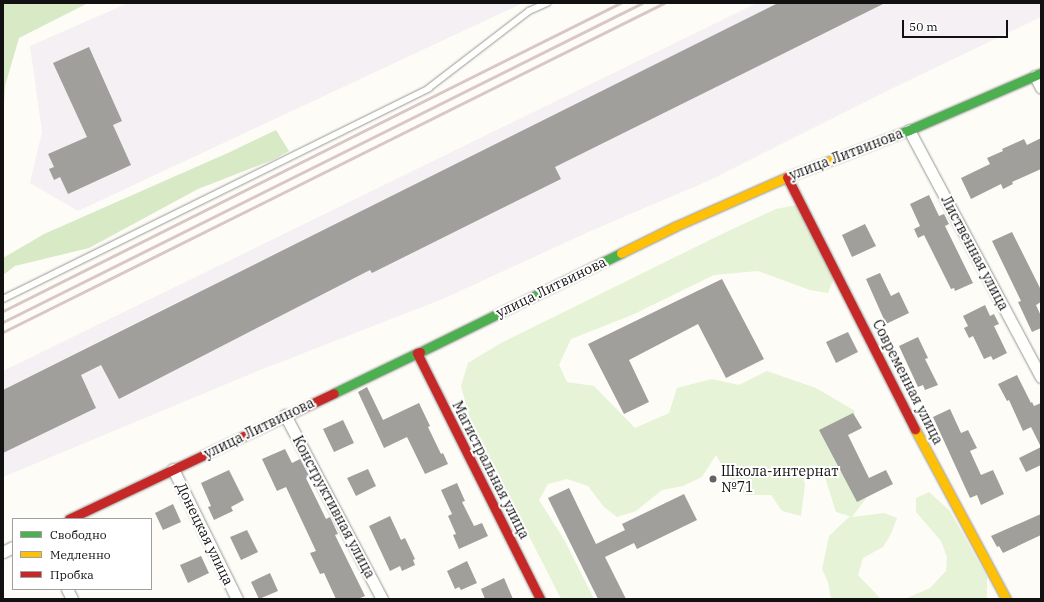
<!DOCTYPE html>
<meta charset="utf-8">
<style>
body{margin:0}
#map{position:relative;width:1044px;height:602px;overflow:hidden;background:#fdfcf7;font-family:"IBM Plex Serif",serif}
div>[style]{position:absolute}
.industrial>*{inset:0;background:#f5f0f3}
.green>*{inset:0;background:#e7f3d7}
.forest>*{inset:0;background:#d8eac5}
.building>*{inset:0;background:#a19f9c}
.roads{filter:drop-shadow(0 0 1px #979795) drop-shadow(0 0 1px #979795)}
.lane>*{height:5.5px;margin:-2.75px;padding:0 2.75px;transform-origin:2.75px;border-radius:2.75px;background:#fffffe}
.street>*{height:11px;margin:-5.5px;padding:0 5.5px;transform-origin:5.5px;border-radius:5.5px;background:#fffffe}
.fast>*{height:9px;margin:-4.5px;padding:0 4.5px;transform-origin:4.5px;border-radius:4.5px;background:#4caf50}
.slow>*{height:9px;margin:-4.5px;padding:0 4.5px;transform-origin:4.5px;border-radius:4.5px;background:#ffc107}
.jam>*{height:9px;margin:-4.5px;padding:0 4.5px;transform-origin:4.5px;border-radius:4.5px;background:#c62828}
.rail>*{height:3px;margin:-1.5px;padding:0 1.5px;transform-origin:1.5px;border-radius:1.5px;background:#d9c6c7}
.dots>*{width:11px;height:11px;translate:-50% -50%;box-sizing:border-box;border:2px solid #fff;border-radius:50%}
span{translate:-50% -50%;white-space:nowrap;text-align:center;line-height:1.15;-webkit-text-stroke:4px #fff;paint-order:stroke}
.street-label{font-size:14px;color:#111}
.poi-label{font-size:14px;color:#111}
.left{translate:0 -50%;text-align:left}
.frame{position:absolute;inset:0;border:4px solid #111;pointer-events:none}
.legend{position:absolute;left:12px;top:518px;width:140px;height:72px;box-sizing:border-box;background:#fff;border:1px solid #a0a0a0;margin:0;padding:5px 7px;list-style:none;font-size:12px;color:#111}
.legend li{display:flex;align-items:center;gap:8px;height:20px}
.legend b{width:20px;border:1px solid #a0a0a0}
.scale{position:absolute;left:902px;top:20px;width:106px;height:18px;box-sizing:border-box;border:2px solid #111;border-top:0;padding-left:5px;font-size:12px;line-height:14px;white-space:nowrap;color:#111;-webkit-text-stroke:3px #fff;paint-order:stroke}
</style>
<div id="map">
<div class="industrial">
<i style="clip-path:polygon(128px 3px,523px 3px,78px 211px,30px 183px,42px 132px,30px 46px)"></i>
<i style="clip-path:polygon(757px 3px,1041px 3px,1041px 17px,891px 89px,710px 180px,586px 233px,445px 298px,253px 373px,3px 477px,3px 371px)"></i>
</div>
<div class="green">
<i style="clip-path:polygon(801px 204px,835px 275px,828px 293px,810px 290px,758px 271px,714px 275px,632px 315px,571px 339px,559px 365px,567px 382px,594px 386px,635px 428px,669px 413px,677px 388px,712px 379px,739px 385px,767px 371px,816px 388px,855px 411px,851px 428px,835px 435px,867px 497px,852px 517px,884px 513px,897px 518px,891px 534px,883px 547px,863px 558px,858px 575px,881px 599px,831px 599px,828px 582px,822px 569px,829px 536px,849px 517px,852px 517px,836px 512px,825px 477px,815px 465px,802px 469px,805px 485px,801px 516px,782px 511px,771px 495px,745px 495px,728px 476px,716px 455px,702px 477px,683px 486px,662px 490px,636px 511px,617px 517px,604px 507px,588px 486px,567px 479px,548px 484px,539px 500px,565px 541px,594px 599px,561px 599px,470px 420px,461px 386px,468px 363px,501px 343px,724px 233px,776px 209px)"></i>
<i style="clip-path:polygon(929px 492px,950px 511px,987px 577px,987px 599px,905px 599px,930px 588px,946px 571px,947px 557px,941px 541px,916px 512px,916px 498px)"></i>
</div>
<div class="forest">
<i style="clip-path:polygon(3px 3px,88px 3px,19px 38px,5px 86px,3px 123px)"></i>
<i style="clip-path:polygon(276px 130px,289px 151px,275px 159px,198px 189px,89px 248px,15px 266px,3px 275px,3px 258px,44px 234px,230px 152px)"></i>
</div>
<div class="building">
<i style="clip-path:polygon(778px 3px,885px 3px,555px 167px,561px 179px,372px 273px,370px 270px,119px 399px,101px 365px,81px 375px,96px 408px,3px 453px,3px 390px)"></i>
<i style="clip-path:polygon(89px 47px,122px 121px,113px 125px,131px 165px,68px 194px,60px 177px,54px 180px,49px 169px,54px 167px,48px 154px,87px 137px,53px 63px)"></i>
<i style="clip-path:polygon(1041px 138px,1041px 169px,1012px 182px,1013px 184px,1003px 189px,1001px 184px,971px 199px,961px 178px,990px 164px,987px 158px,1003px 151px,1002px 149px,1024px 139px,1027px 145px)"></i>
<i style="clip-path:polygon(929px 195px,939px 216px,944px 214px,949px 224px,945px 226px,973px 283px,955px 291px,954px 288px,951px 289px,924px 235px,918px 238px,914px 229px,920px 226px,910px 204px)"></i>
<i style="clip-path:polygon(865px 224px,876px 246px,852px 257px,842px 235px)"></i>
<i style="clip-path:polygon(1012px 232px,1041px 290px,1041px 302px,1036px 305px,1041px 316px,1041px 328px,1032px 332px,1018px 302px,1021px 301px,992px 241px)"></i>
<i style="clip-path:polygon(880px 273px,891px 296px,899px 292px,909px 313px,886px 324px,866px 279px)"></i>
<i style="clip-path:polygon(722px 279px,764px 359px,726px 378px,698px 324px,629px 360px,649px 402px,624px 414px,588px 344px)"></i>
<i style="clip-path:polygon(985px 305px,990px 316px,994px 314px,999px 324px,994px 326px,1007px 353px,993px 360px,991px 356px,984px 359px,973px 336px,969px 338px,964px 328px,968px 326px,963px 316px)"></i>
<i style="clip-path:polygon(848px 332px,858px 352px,836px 363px,826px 342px)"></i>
<i style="clip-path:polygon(918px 337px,928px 358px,925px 359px,938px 385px,925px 390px,923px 385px,918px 387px,899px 346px)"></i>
<i style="clip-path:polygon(1017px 375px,1031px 403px,1032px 402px,1034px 406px,1041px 403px,1041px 465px,1026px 472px,1019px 458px,1041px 447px,1031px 427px,1023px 431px,1009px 400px,1007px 401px,998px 384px)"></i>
<i style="clip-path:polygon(367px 387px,383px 420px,419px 403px,430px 426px,428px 427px,441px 454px,443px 453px,448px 464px,425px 474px,407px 437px,384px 448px,358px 392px)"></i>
<i style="clip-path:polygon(950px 409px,961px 433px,968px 430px,977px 448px,970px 451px,981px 475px,993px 470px,1004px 494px,981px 505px,977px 495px,970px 498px,933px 417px)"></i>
<i style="clip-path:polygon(853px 413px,862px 428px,848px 435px,869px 478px,886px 470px,893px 484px,857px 502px,819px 430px)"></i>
<i style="clip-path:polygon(343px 420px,354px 443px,334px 452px,323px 429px)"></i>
<i style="clip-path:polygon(285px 449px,292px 463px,300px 459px,309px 476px,306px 478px,326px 519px,330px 517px,338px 534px,335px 535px,365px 596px,358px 599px,336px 599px,324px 573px,320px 574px,310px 553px,316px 551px,286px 487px,277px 491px,262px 459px)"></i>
<i style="clip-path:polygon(368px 469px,376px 486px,356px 496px,347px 478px)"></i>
<i style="clip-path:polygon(229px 470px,244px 500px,231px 507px,233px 511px,214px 520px,208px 507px,211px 506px,201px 483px)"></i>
<i style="clip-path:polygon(457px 483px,465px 501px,462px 502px,474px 526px,482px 523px,488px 536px,459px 549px,453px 535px,456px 534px,448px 516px,452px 514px,441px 490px)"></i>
<i style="clip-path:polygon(569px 488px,596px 544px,625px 530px,622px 524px,684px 494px,697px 520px,637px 549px,634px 543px,605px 557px,626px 599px,598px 599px,548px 498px)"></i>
<i style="clip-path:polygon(173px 504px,181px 522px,163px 530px,155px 513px)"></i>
<i style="clip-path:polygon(1041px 514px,1041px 535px,1003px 553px,999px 546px,997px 547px,991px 536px)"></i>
<i style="clip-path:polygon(390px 516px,401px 540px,405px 538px,415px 559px,413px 560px,415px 565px,402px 571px,400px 566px,390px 571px,369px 526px)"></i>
<i style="clip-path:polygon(247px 530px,258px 552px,241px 560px,230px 537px)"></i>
<i style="clip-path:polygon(201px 556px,209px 573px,188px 583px,180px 565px)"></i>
<i style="clip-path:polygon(467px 561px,477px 583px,461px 590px,459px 587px,455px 589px,447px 571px)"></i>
<i style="clip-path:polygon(270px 573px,278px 591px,259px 599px,251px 582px)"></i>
<i style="clip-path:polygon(504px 578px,513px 599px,485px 599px,481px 589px)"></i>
</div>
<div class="roads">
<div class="lane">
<i style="left:3px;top:299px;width:475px;rotate:-26.3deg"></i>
<i style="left:429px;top:88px;width:126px;rotate:-37.6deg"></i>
<i style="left:529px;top:11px;width:20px;rotate:-24deg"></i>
</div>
<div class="street">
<i style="left:1035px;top:76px;width:13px;rotate:63deg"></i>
<i style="left:909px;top:130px;width:280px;rotate:61.9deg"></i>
<i style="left:285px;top:415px;width:208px;rotate:62.2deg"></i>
<i style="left:173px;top:469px;width:145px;rotate:63.8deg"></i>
<i style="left:3px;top:552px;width:11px;rotate:-27deg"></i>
<i style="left:67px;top:589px;width:11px;rotate:63deg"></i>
</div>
<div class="fast">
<i style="left:842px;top:156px;width:72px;rotate:-21.2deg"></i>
<i style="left:909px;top:130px;width:144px;rotate:-23.4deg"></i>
<i style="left:420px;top:352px;width:224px;rotate:-26.2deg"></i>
<i style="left:334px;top:393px;width:92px;rotate:-25.7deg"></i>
</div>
<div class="slow">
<i style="left:621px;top:253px;width:61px;rotate:-26.1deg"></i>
<i style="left:676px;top:226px;width:121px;rotate:-23.8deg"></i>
<i style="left:787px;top:177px;width:59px;rotate:-20.9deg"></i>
<i style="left:915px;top:429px;width:193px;rotate:61.8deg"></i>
</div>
<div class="jam">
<i style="left:787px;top:177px;width:283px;rotate:63.1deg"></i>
<i style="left:420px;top:352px;width:3px;rotate:162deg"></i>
<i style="left:417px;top:353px;width:275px;rotate:63.4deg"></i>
<i style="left:69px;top:519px;width:293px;rotate:-25.4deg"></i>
</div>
</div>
<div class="rail">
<i style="left:3px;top:311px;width:690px;rotate:-26.53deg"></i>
<i style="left:3px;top:322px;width:714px;rotate:-26.53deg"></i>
<i style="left:3px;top:332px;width:738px;rotate:-26.46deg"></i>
</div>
<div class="dots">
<i style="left:713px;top:479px;background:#646362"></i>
</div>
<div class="street-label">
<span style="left:846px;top:154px;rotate:-21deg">улица Литвинова</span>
<span style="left:975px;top:253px;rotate:62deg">Лиственная улица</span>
<span style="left:551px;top:287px;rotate:-26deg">улица Литвинова</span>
<span style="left:908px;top:382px;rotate:63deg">Современная улица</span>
<span style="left:259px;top:428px;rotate:-26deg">улица Литвинова</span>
<span style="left:491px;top:470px;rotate:63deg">Магистральная улица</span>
<span style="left:334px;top:507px;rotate:62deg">Конструктивная улица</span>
<span style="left:205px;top:534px;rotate:64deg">Донецкая улица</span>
</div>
<div class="poi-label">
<span class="left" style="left:721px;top:479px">Школа-интернат<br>№71</span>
</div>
<div class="frame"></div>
<ul class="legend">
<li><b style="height:5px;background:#4caf50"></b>Свободно</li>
<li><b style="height:5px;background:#ffc107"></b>Медленно</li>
<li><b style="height:5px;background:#c62828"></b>Пробка</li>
</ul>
<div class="scale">50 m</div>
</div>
